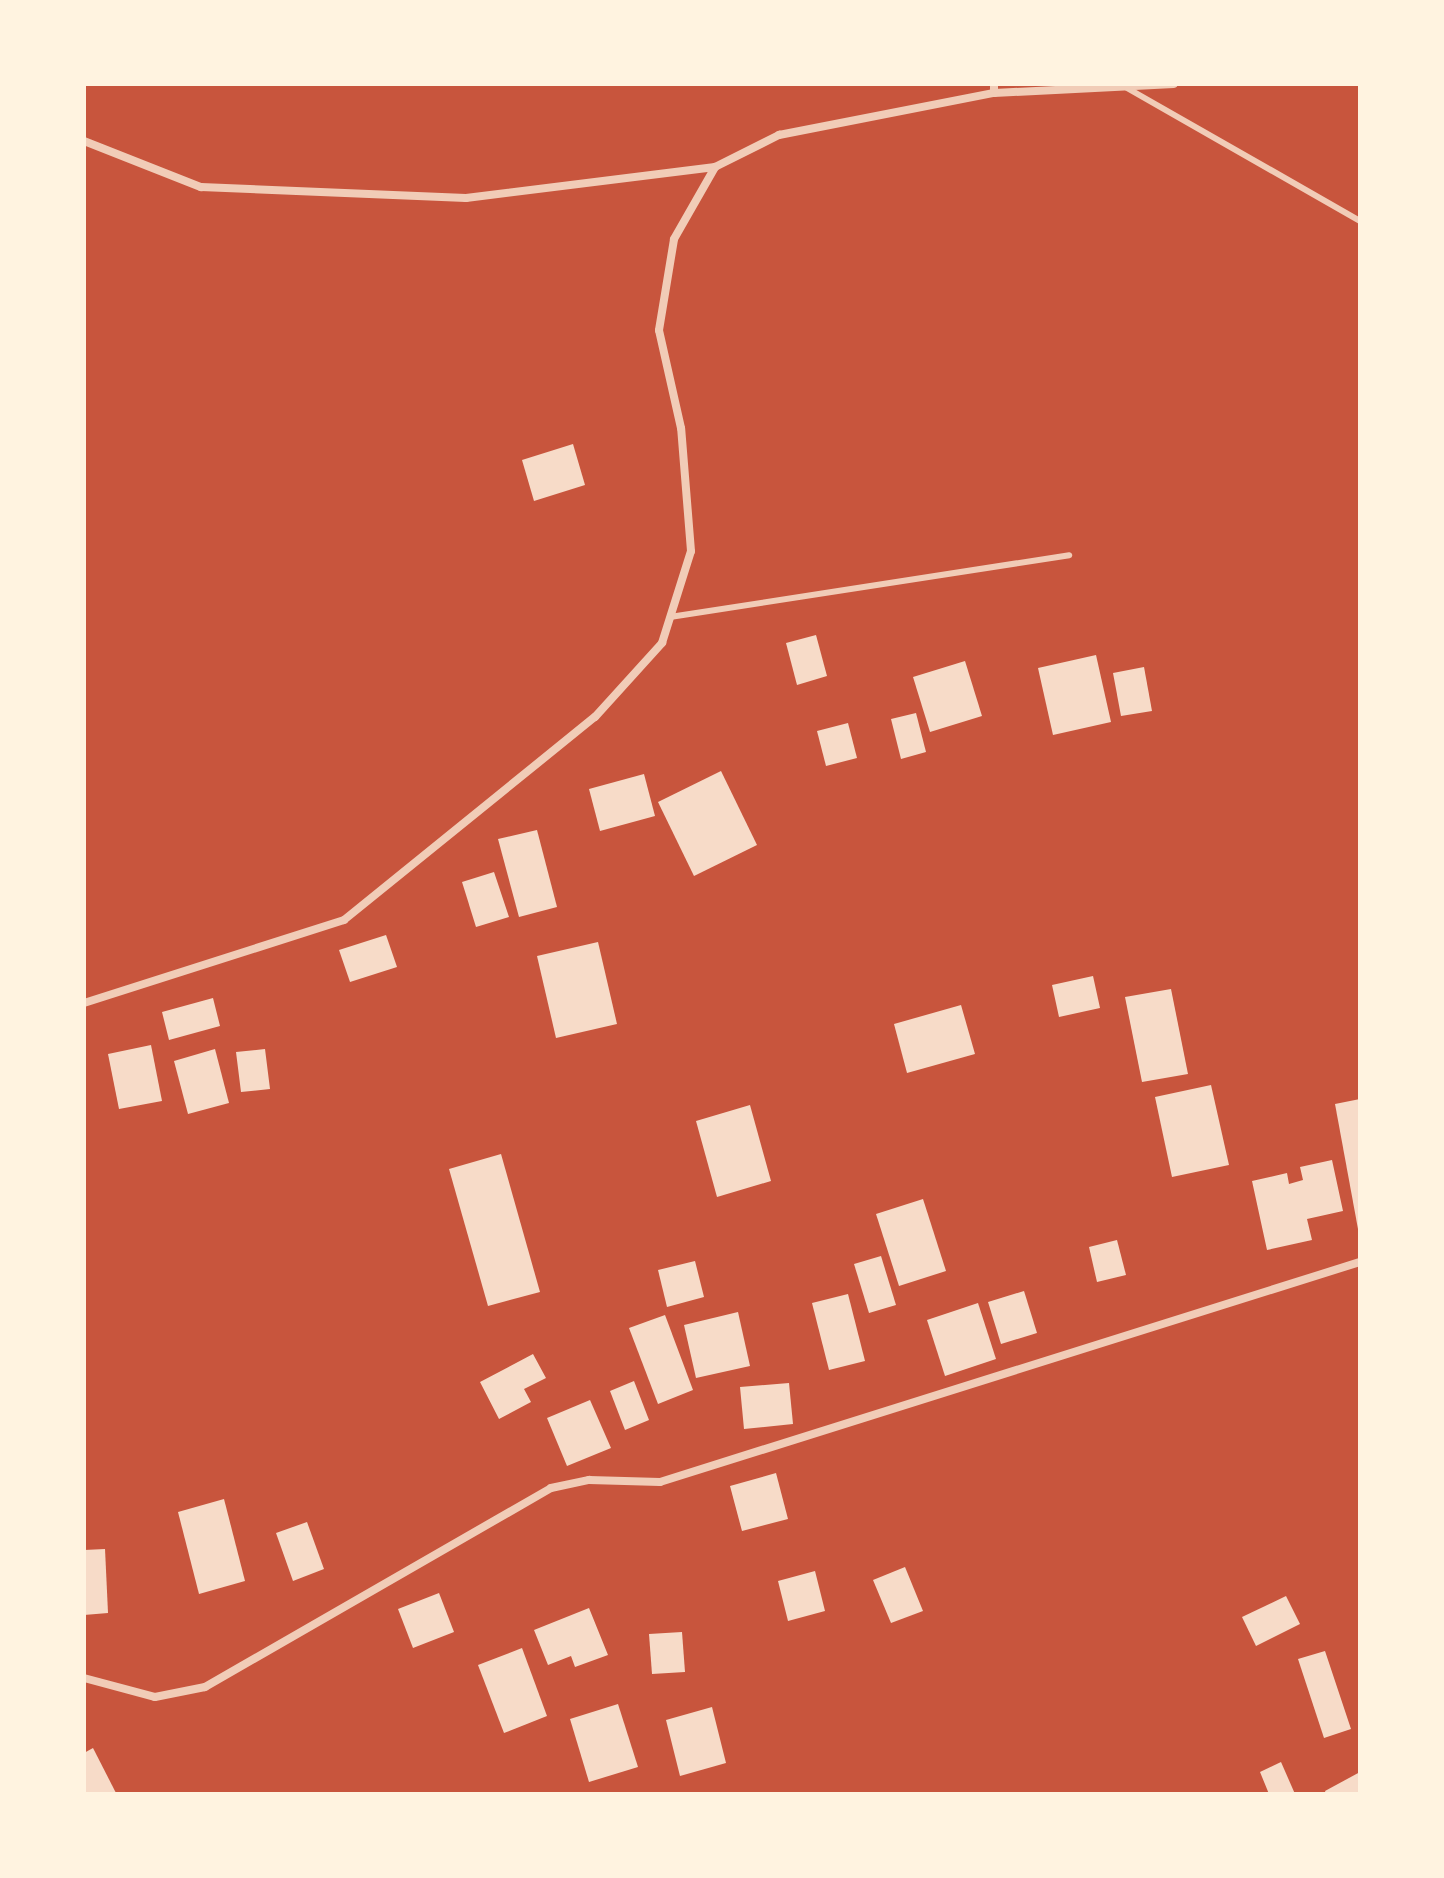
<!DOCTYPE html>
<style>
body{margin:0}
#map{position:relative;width:1444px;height:1878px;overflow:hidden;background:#c8553d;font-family:"Exo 2",sans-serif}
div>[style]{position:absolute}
.building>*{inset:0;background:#f7dbc8}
.service>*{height:6px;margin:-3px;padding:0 3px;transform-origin:3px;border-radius:3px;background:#f1ccb7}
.minor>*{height:8px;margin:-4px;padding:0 4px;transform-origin:4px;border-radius:4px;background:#f1ccb7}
span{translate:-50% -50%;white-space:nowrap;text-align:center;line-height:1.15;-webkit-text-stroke:6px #fff3e0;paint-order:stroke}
.frame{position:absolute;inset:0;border:86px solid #fff3e0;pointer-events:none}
</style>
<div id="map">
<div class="building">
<i style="clip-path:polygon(573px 444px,585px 485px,534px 501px,522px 460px)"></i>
<i style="clip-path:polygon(816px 635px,827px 676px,797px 685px,786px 643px)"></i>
<i style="clip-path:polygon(1096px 655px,1111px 722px,1053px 735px,1038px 668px)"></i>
<i style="clip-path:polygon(965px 661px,982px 716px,930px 732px,913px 677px)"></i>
<i style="clip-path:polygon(1144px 667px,1152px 711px,1121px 716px,1113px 673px)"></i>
<i style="clip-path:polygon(916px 713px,926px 752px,901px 759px,891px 719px)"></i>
<i style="clip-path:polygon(848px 723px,857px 758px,826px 766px,817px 731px)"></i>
<i style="clip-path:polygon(721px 771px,757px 845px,694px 876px,658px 802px)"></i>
<i style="clip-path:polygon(644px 774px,655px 816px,600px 831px,589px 789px)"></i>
<i style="clip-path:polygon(537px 830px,557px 907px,519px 917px,498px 839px)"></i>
<i style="clip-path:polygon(494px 872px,509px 917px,476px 927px,462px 882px)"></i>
<i style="clip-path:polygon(386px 935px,397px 967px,350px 982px,339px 950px)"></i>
<i style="clip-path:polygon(598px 942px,617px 1024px,556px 1038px,537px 956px)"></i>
<i style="clip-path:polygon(1093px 976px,1100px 1008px,1059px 1017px,1052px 985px)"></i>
<i style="clip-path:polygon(1171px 989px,1188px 1074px,1142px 1082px,1125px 997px)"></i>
<i style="clip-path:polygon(213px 998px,220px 1026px,169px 1040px,162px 1012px)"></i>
<i style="clip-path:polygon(961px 1005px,975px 1054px,907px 1073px,894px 1024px)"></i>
<i style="clip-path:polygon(151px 1045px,162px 1101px,119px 1109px,108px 1054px)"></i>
<i style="clip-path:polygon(215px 1049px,229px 1103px,188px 1114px,174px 1061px)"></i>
<i style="clip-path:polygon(265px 1049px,270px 1089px,241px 1092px,236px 1052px)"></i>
<i style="clip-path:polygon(1211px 1085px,1229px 1165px,1172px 1177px,1155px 1097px)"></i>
<i style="clip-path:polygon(1360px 1099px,1360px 1229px,1358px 1229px,1335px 1104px)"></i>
<i style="clip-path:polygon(750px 1105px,771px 1181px,717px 1197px,696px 1121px)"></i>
<i style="clip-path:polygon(501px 1154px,540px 1292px,488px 1306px,449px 1169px)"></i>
<i style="clip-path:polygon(1332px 1160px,1343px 1211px,1307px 1219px,1312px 1240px,1267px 1250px,1252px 1181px,1287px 1173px,1289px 1184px,1303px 1180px,1300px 1167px)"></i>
<i style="clip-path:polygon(923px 1199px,946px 1271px,899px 1286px,876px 1214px)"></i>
<i style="clip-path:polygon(1117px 1240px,1126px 1275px,1097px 1282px,1089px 1247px)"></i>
<i style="clip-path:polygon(881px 1256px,896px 1305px,869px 1313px,854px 1264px)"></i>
<i style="clip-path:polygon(695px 1261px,704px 1297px,667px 1307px,658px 1270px)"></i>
<i style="clip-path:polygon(1024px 1291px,1037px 1333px,1001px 1344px,988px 1302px)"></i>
<i style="clip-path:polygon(848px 1294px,865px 1361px,829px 1370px,812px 1303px)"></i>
<i style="clip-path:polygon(978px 1303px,996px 1359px,945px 1376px,927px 1320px)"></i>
<i style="clip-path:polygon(738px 1312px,750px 1366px,696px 1378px,684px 1325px)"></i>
<i style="clip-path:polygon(665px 1315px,693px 1390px,658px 1404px,629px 1328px)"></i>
<i style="clip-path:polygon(533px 1354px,546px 1378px,524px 1389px,531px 1402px,499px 1419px,480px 1382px)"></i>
<i style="clip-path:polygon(634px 1381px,649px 1420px,625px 1430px,610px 1391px)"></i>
<i style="clip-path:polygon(789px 1383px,793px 1424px,744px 1429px,740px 1387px)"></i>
<i style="clip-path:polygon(590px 1400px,611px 1448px,567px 1466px,547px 1418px)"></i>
<i style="clip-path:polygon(776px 1473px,788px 1519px,742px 1531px,730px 1486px)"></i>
<i style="clip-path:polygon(224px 1499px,245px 1581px,199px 1594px,178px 1512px)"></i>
<i style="clip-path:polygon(307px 1522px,324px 1569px,293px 1581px,276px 1533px)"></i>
<i style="clip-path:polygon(105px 1549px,108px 1613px,84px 1615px,84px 1550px)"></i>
<i style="clip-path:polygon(905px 1567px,923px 1611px,891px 1623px,873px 1580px)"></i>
<i style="clip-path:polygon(815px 1571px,825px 1611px,788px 1621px,778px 1581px)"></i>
<i style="clip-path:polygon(439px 1593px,454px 1632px,413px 1648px,398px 1609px)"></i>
<i style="clip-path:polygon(1286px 1596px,1300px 1624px,1256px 1646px,1242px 1617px)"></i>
<i style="clip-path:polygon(589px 1608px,608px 1655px,575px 1667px,571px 1656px,548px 1665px,534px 1630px)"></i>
<i style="clip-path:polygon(682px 1632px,685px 1672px,652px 1674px,649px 1634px)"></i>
<i style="clip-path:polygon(522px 1648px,547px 1716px,504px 1733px,478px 1665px)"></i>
<i style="clip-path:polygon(1325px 1651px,1351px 1729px,1324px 1738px,1298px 1659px)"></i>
<i style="clip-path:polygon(618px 1704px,638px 1767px,589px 1782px,570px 1719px)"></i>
<i style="clip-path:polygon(712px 1707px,726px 1763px,680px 1776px,666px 1720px)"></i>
<i style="clip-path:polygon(93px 1748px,116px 1793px,114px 1794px,84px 1794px,84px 1753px)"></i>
<i style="clip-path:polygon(1281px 1762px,1295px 1794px,1269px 1794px,1260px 1772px)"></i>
<i style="clip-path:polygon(1360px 1772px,1360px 1794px,1326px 1794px,1325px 1791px)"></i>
</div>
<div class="service">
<i style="left:1127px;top:88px;width:268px;rotate:29.7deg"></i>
<i style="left:670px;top:617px;width:404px;rotate:-8.8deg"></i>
</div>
<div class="minor">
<i style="left:994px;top:93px;width:180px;rotate:-2.9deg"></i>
<i style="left:84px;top:141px;width:126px;rotate:21.5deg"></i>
<i style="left:201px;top:187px;width:265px;rotate:2.4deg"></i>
<i style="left:466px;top:198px;width:251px;rotate:-7.1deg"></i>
<i style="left:84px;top:1003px;width:273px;rotate:-17.7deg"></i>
<i style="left:344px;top:920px;width:323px;rotate:-39deg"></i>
<i style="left:595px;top:717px;width:100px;rotate:-47.8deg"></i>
<i style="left:662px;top:643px;width:96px;rotate:-72.5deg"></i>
<i style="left:691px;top:551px;width:123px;rotate:-94.6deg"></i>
<i style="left:681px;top:428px;width:100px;rotate:-102.7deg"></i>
<i style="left:659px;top:330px;width:92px;rotate:-80.6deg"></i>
<i style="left:674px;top:239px;width:83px;rotate:-60.3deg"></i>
<i style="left:715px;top:167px;width:72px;rotate:-26.6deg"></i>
<i style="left:779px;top:135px;width:219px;rotate:-11.1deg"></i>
<i style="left:994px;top:93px;width:9px;rotate:-90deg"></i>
<i style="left:84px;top:1678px;width:73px;rotate:15deg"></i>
<i style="left:155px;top:1697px;width:51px;rotate:-11.3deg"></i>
<i style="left:205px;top:1687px;width:399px;rotate:-29.9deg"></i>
<i style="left:551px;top:1488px;width:39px;rotate:-12deg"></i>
<i style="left:589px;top:1480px;width:71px;rotate:1.6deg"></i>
<i style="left:660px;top:1482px;width:734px;rotate:-17.45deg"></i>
</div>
<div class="frame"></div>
</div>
